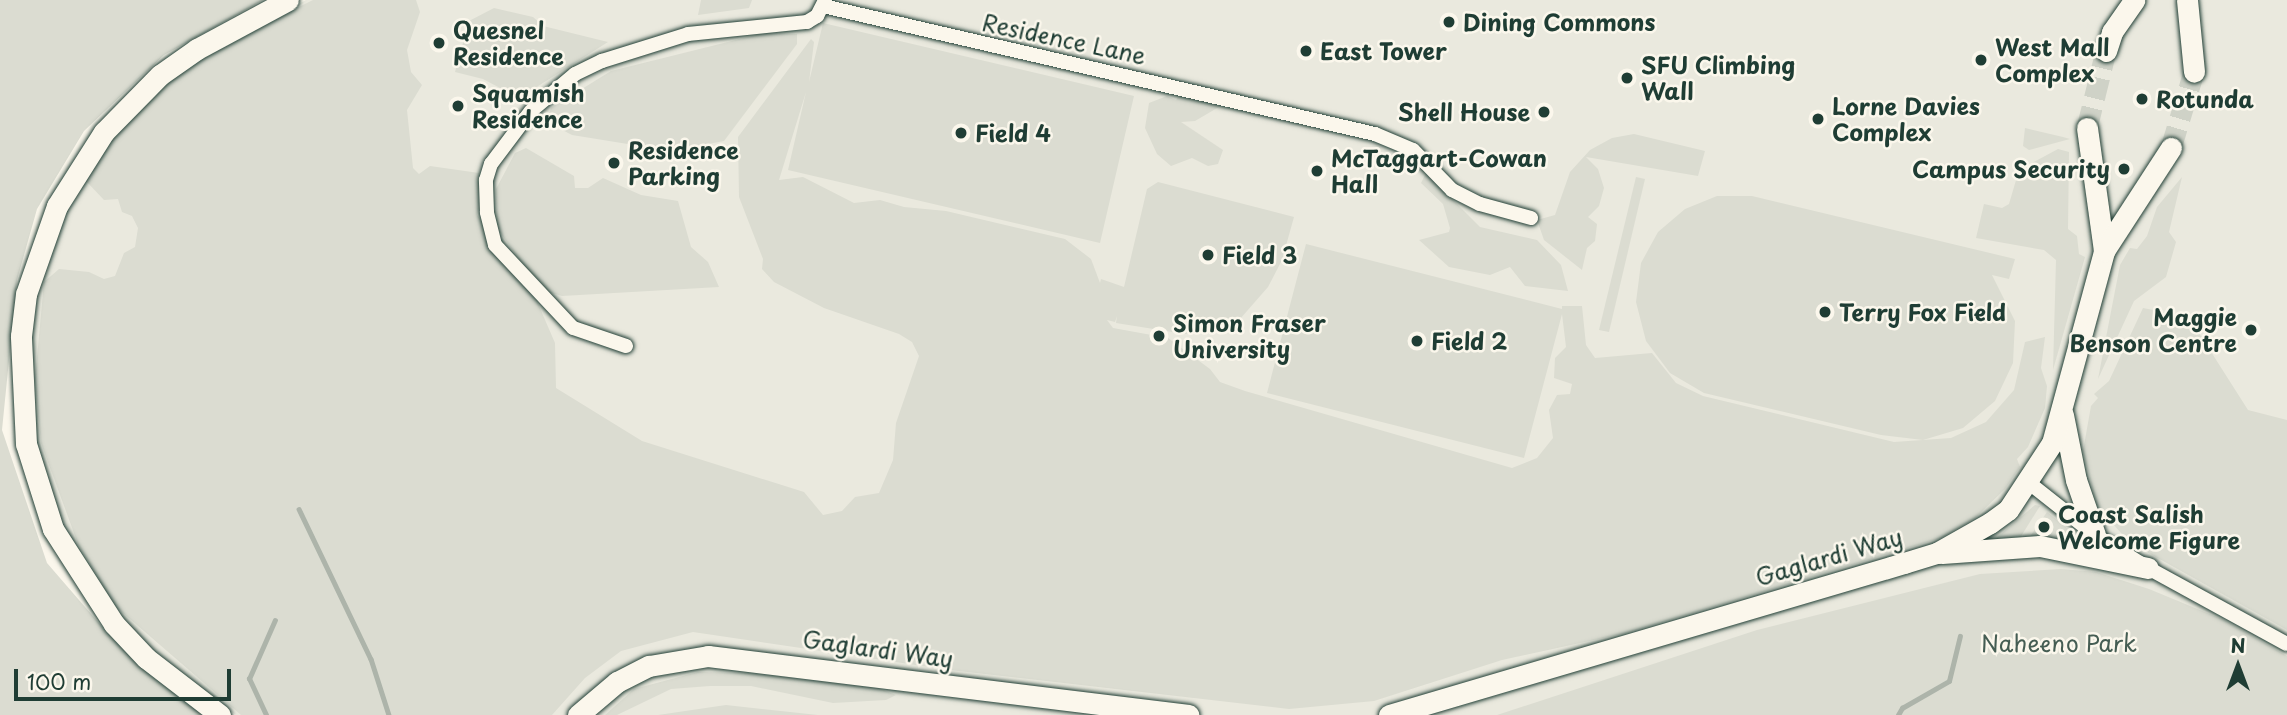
<!DOCTYPE html>
<style>
body{margin:0}
#map{position:relative;width:2287px;height:715px;overflow:hidden;background:#fbf7ec;font-family:"Playpen Sans",sans-serif}
div>[style]{position:absolute}
.built>*{inset:0;background:#eae9de}
.green>*{inset:0;background:#dbdcd1}
.stream>*{height:4.5px;margin:-2.25px;padding:0 2.25px;transform-origin:2.25px;border-radius:2.25px;background:#adb4aa}
.secondary-tunnel>*{height:21px;margin-top:-10.5px;transform-origin:0;background:repeating-linear-gradient(90deg,#cfd2c7 0 21px,transparent 0 31px)}
.roads{filter:drop-shadow(0 0 2px #1f3d34) drop-shadow(0 0 2px #1f3d34)}
.street>*{height:14px;margin:-7px;padding:0 7px;transform-origin:7px;border-radius:7px;background:#fbf7ec}
.secondary>*{height:21px;margin:-10.5px;padding:0 10.5px;transform-origin:10.5px;border-radius:10.5px;background:#fbf7ec}
.dots>*{width:19px;height:19px;translate:-50% -50%;box-sizing:border-box;border:4px solid #fbf7ec;border-radius:50%}
span{translate:-50% -50%;white-space:nowrap;text-align:center;line-height:1.15;-webkit-text-stroke:5px #fbf7ec;paint-order:stroke}
.poi-label{font-size:23px;color:#1f3d34;font-weight:700}
.left{translate:0 -50%;text-align:left}
.right{translate:-100% -50%;text-align:right}
.street-label{font-size:23px;color:#1f3d34}
.park-label{font-size:23px;color:#455d53}
.north{position:absolute;left:2203px;top:631px;width:70px;height:70px;-webkit-text-stroke:5px #fbf7ec;paint-order:stroke;rotate:0deg;font-size:19px;font-weight:700;line-height:28px;text-align:center;color:#1f3d34}
.north::after{content:'';display:block;margin:auto;width:24px;height:32px;background:#1f3d34;clip-path:polygon(50% 0,100% 100%,50% 72%,0 100%)}
.scale{position:absolute;left:14px;top:669px;width:217px;height:32px;box-sizing:border-box;border:4px solid #1f3d34;border-top:0;padding-left:9px;font-size:21px;line-height:24px;white-space:nowrap;color:#1f3d34;-webkit-text-stroke:5px #fbf7ec;paint-order:stroke}
</style>
<div id="map">
<div class="built">
<i style="clip-path:polygon(306px 0,2287px 0,2287px 715px,236px 715px,173px 668px,123px 622px,69px 542px,40px 464px,32px 420px,29px 368px,34px 303px,58px 225px,99px 147px,221px 45px)"></i>
</div>
<div class="green">
<i style="clip-path:polygon(0 0,263px 0,164px 55px,84px 131px,37px 209px,17px 280px,2px 430px,47px 563px,111px 637px,204px 715px,0 715px)"></i>
<i style="clip-path:polygon(313px 0,416px 0,420px 12px,407px 50px,411px 72px,422px 85px,407px 110px,413px 168px,419px 174px,430px 166px,479px 173px,482px 188px,477px 215px,527px 278px,555px 343px,556px 388px,642px 441px,804px 492px,823px 515px,842px 511px,855px 497px,879px 493px,893px 460px,896px 423px,919px 356px,912px 342px,899px 334px,824px 308px,774px 282px,762px 269px,763px 259px,739px 197px,738px 137px,811px 39px,814px 42px,809px 82px,823px 23px,1134px 96px,1100px 243px,788px 170px,806px 92px,779px 180px,803px 177px,854px 203px,880px 200px,904px 207px,946px 211px,1065px 239px,1091px 259px,1100px 283px,1101px 279px,1124px 287px,1147px 189px,1158px 182px,1294px 217px,1282px 260px,1268px 287px,1240px 319px,1215px 330px,1185px 334px,1116px 323px,1117px 316px,1115px 322px,1107px 320px,1113px 328px,1168px 338px,1210px 369px,1220px 382px,1245px 391px,1512px 468px,1537px 458px,1553px 438px,1549px 410px,1557px 395px,1570px 394px,1572px 384px,1554px 378px,1555px 358px,1566px 347px,1562px 314px,1524px 458px,1267px 393px,1306px 244px,1562px 309px,1562px 306px,1582px 306px,1586px 345px,1595px 358px,1652px 353px,1676px 383px,1703px 396px,1894px 442px,1951px 438px,1986px 422px,2014px 390px,2025px 342px,2045px 337px,2041px 368px,2047px 386px,2045px 408px,2028px 447px,2017px 459px,2020px 467px,2005px 489px,1975px 518px,1941px 538px,1626px 633px,1502px 660px,1374px 701px,1289px 709px,950px 670px,693px 632px,621px 651px,585px 678px,552px 715px,241px 715px,115px 606px,78px 544px,41px 443px,35px 379px,44px 282px,59px 269px,89px 272px,104px 279px,115px 276px,124px 253px,135px 247px,138px 228px,132px 216px,122px 212px,118px 199px,104px 200px,86px 181px,104px 143px,150px 95px,210px 51px)"></i>
<i style="clip-path:polygon(701px 0,752px 0,749px 8px,698px 15px)"></i>
<i style="clip-path:polygon(494px 8px,533px 17px,543px 26px,608px 42px,519px 98px,483px 79px,455px 72px,469px 21px)"></i>
<i style="clip-path:polygon(764px 33px,797px 34px,797px 44px,724px 141px,671px 151px,572px 135px,547px 122px,551px 108px,611px 71px)"></i>
<i style="clip-path:polygon(1180px 94px,1224px 104px,1195px 121px,1181px 122px,1223px 150px,1218px 164px,1208px 166px,1192px 158px,1171px 166px,1157px 154px,1145px 128px,1149px 103px,1167px 96px,1176px 100px)"></i>
<i style="clip-path:polygon(2025px 128px,2063px 137px,2070px 139px,2029px 150px,2023px 146px)"></i>
<i style="clip-path:polygon(1634px 134px,1705px 151px,1698px 176px,1586px 157px,1598px 169px,1604px 188px,1599px 206px,1588px 217px,1597px 224px,1595px 241px,1587px 248px,1582px 270px,1544px 240px,1537px 220px,1555px 215px,1570px 172px,1590px 150px,1612px 138px)"></i>
<i style="clip-path:polygon(526px 148px,574px 176px,575px 188px,588px 188px,603px 178px,641px 195px,678px 201px,691px 247px,708px 262px,719px 287px,562px 296px,541px 290px,497px 228px,496px 189px,515px 153px)"></i>
<i style="clip-path:polygon(2058px 149px,2069px 152px,2068px 229px,2077px 236px,2079px 254px,2085px 257px,2053px 370px,2056px 260px,2044px 250px,1976px 238px,1984px 204px,2002px 208px,2009px 204px,2019px 170px)"></i>
<i style="clip-path:polygon(1426px 173px,1480px 227px,1537px 240px,1561px 265px,1568px 291px,1525px 286px,1510px 267px,1490px 275px,1449px 267px,1419px 240px,1449px 232px,1450px 228px,1443px 204px,1421px 183px)"></i>
<i style="clip-path:polygon(1636px 177px,1645px 179px,1609px 332px,1599px 330px)"></i>
<i style="clip-path:polygon(2182px 177px,2169px 232px,2176px 242px,2166px 277px,2134px 301px,2098px 379px,2120px 265px,2130px 248px,2137px 249px,2147px 236px,2157px 207px)"></i>
<i style="clip-path:polygon(1717px 196px,1752px 196px,2015px 259px,2009px 279px,1992px 275px,2015px 321px,2013px 363px,1995px 401px,1963px 428px,1923px 440px,1881px 435px,1704px 393px,1670px 373px,1646px 341px,1636px 302px,1641px 263px,1658px 232px,1685px 209px)"></i>
<i style="clip-path:polygon(2143px 308px,2178px 315px,2185px 311px,2248px 410px,2287px 420px,2287px 630px,2129px 542px,2097px 506px,2083px 451px,2091px 406px,2098px 398px,2094px 394px,2109px 381px)"></i>
<i style="clip-path:polygon(2035px 505px,2040px 506px,2020px 538px,1994px 540px)"></i>
<i style="clip-path:polygon(2047px 512px,2084px 542px,2084px 544px,2029px 538px)"></i>
<i style="clip-path:polygon(2061px 569px,2096px 572px,2149px 589px,2224px 620px,2287px 656px,2287px 715px,1497px 715px,1757px 630px,1980px 574px)"></i>
<i style="clip-path:polygon(698px 672px,749px 673px,878px 688px,896px 695px,886px 700px,833px 703px,751px 686px,710px 686px,671px 689px,617px 715px,605px 715px,634px 689px)"></i>
<i style="clip-path:polygon(726px 705px,818px 715px,658px 715px)"></i>
</div>
<div class="stream">
<i style="left:299px;top:509px;width:166px;rotate:64.4deg"></i>
<i style="left:371px;top:659px;width:59px;rotate:72.2deg"></i>
<i style="left:266px;top:715px;width:40px;rotate:-115deg"></i>
<i style="left:249px;top:679px;width:64px;rotate:-66.2deg"></i>
<i style="left:1898px;top:715px;width:8px;rotate:-60deg"></i>
<i style="left:1902px;top:708px;width:54px;rotate:-29.9deg"></i>
<i style="left:1949px;top:681px;width:46px;rotate:-76.3deg"></i>
</div>
<div class="secondary-tunnel">
<i style="left:2087px;top:128px;width:79px;rotate:-76.1deg"></i>
<i style="left:2171px;top:148px;width:79px;rotate:-73.2deg"></i>
</div>
<div class="roads">
<div class="street">
<i style="left:823px;top:6px;width:567px;rotate:13.06deg"></i>
<i style="left:1375px;top:134px;width:41px;rotate:22.8deg"></i>
<i style="left:1413px;top:150px;width:56px;rotate:45.7deg"></i>
<i style="left:1452px;top:190px;width:31px;rotate:27deg"></i>
<i style="left:1480px;top:204px;width:53px;rotate:15.4deg"></i>
<i style="left:626px;top:346px;width:56px;rotate:-161.2deg"></i>
<i style="left:573px;top:328px;width:114px;rotate:-133.2deg"></i>
<i style="left:495px;top:245px;width:34px;rotate:-104deg"></i>
<i style="left:487px;top:212px;width:32px;rotate:-92deg"></i>
<i style="left:486px;top:180px;width:17px;rotate:-73deg"></i>
<i style="left:491px;top:164px;width:66px;rotate:-53deg"></i>
<i style="left:531px;top:111px;width:57px;rotate:-40.1deg"></i>
<i style="left:575px;top:74px;width:30px;rotate:-26deg"></i>
<i style="left:602px;top:61px;width:90px;rotate:-17.4deg"></i>
<i style="left:688px;top:34px;width:120px;rotate:-5.8deg"></i>
<i style="left:807px;top:22px;width:12px;rotate:-31deg"></i>
<i style="left:817px;top:16px;width:18px;rotate:-63deg"></i>
<i style="left:2028px;top:482px;width:85px;rotate:38.3deg"></i>
<i style="left:2095px;top:535px;width:62px;rotate:31.9deg"></i>
<i style="left:2148px;top:568px;width:158px;rotate:28.7deg"></i>
</div>
<div class="secondary">
<i style="left:2187px;top:0;width:72px;rotate:84.4deg"></i>
<i style="left:2106px;top:51px;width:20px;rotate:-72deg"></i>
<i style="left:2112px;top:32px;width:39px;rotate:-55deg"></i>
<i style="left:2087px;top:128px;width:124px;rotate:82.1deg"></i>
<i style="left:2063px;top:415px;width:66px;rotate:78.7deg"></i>
<i style="left:2076px;top:480px;width:58px;rotate:70.9deg"></i>
<i style="left:1942px;top:553px;width:98px;rotate:-4.1deg"></i>
<i style="left:2040px;top:546px;width:110px;rotate:11.5deg"></i>
<i style="left:220px;top:715px;width:93px;rotate:-142.4deg"></i>
<i style="left:146px;top:658px;width:47px;rotate:-133.3deg"></i>
<i style="left:114px;top:624px;width:113px;rotate:-122.7deg"></i>
<i style="left:53px;top:529px;width:89px;rotate:-107.6deg"></i>
<i style="left:26px;top:444px;width:108px;rotate:-92.7deg"></i>
<i style="left:21px;top:336px;width:42px;rotate:-83.2deg"></i>
<i style="left:26px;top:294px;width:93px;rotate:-70.6deg"></i>
<i style="left:57px;top:206px;width:88px;rotate:-57.6deg"></i>
<i style="left:104px;top:132px;width:80px;rotate:-45.5deg"></i>
<i style="left:160px;top:75px;width:45px;rotate:-35.1deg"></i>
<i style="left:197px;top:49px;width:103px;rotate:-28.3deg"></i>
<i style="left:578px;top:715px;width:51px;rotate:-40.2deg"></i>
<i style="left:617px;top:682px;width:36px;rotate:-27deg"></i>
<i style="left:649px;top:666px;width:60px;rotate:-9.6deg"></i>
<i style="left:708px;top:656px;width:484px;rotate:7deg"></i>
<i style="left:1389px;top:715px;width:537px;rotate:-16.44deg"></i>
<i style="left:1904px;top:563px;width:34px;rotate:-17deg"></i>
<i style="left:1937px;top:553px;width:61px;rotate:-29.5deg"></i>
<i style="left:1990px;top:523px;width:22px;rotate:-36deg"></i>
<i style="left:2008px;top:510px;width:80px;rotate:-56.7deg"></i>
<i style="left:2052px;top:443px;width:199px;rotate:-74.8deg"></i>
<i style="left:2104px;top:251px;width:123px;rotate:-57deg"></i>
</div>
</div>
<div class="dots">
<i style="left:1449px;top:22px;background:#1f3d34"></i>
<i style="left:439px;top:43px;background:#1f3d34"></i>
<i style="left:1306px;top:51px;background:#1f3d34"></i>
<i style="left:1981px;top:60px;background:#1f3d34"></i>
<i style="left:1627px;top:78px;background:#1f3d34"></i>
<i style="left:2142px;top:99px;background:#1f3d34"></i>
<i style="left:458px;top:106px;background:#1f3d34"></i>
<i style="left:1544px;top:112px;background:#1f3d34"></i>
<i style="left:1818px;top:119px;background:#1f3d34"></i>
<i style="left:961px;top:133px;background:#1f3d34"></i>
<i style="left:614px;top:163px;background:#1f3d34"></i>
<i style="left:2124px;top:169px;background:#1f3d34"></i>
<i style="left:1317px;top:171px;background:#1f3d34"></i>
<i style="left:1208px;top:255px;background:#1f3d34"></i>
<i style="left:1825px;top:312px;background:#1f3d34"></i>
<i style="left:2251px;top:330px;background:#1f3d34"></i>
<i style="left:1159px;top:336px;background:#1f3d34"></i>
<i style="left:1417px;top:341px;background:#1f3d34"></i>
<i style="left:2044px;top:527px;background:#1f3d34"></i>
</div>
<div class="poi-label">
<span class="left" style="left:1463px;top:22px">Dining Commons</span>
<span class="left" style="left:453px;top:43px">Quesnel<br>Residence</span>
<span class="left" style="left:1995px;top:60px">West Mall<br>Complex</span>
<span class="left" style="left:1320px;top:51px">East Tower</span>
<span class="left" style="left:1641px;top:78px">SFU Climbing<br>Wall</span>
<span class="left" style="left:472px;top:106px">Squamish<br>Residence</span>
<span class="left" style="left:2156px;top:99px">Rotunda</span>
<span class="left" style="left:1832px;top:119px">Lorne Davies<br>Complex</span>
<span class="right" style="left:1530px;top:112px">Shell House</span>
<span class="left" style="left:975px;top:133px">Field 4</span>
<span class="left" style="left:628px;top:163px">Residence<br>Parking</span>
<span class="left" style="left:1331px;top:171px">McTaggart-Cowan<br>Hall</span>
<span class="right" style="left:2110px;top:169px">Campus Security</span>
<span class="left" style="left:1222px;top:255px">Field 3</span>
<span class="left" style="left:1839px;top:312px">Terry Fox Field</span>
<span class="right" style="left:2237px;top:330px">Maggie<br>Benson Centre</span>
<span class="left" style="left:1173px;top:336px">Simon Fraser<br>University</span>
<span class="left" style="left:1431px;top:341px">Field 2</span>
<span class="left" style="left:2058px;top:527px">Coast Salish<br>Welcome Figure</span>
</div>
<div class="street-label">
<span style="left:1064px;top:39px;rotate:12deg">Residence Lane</span>
<span style="left:1829px;top:557px;rotate:-16deg">Gaglardi Way</span>
<span style="left:878px;top:649px;rotate:8deg">Gaglardi Way</span>
</div>
<div class="park-label">
<span style="left:2059px;top:643px">Naheeno Park</span>
</div>
<div class="north">N</div>
<div class="scale">100 m</div>
</div>
